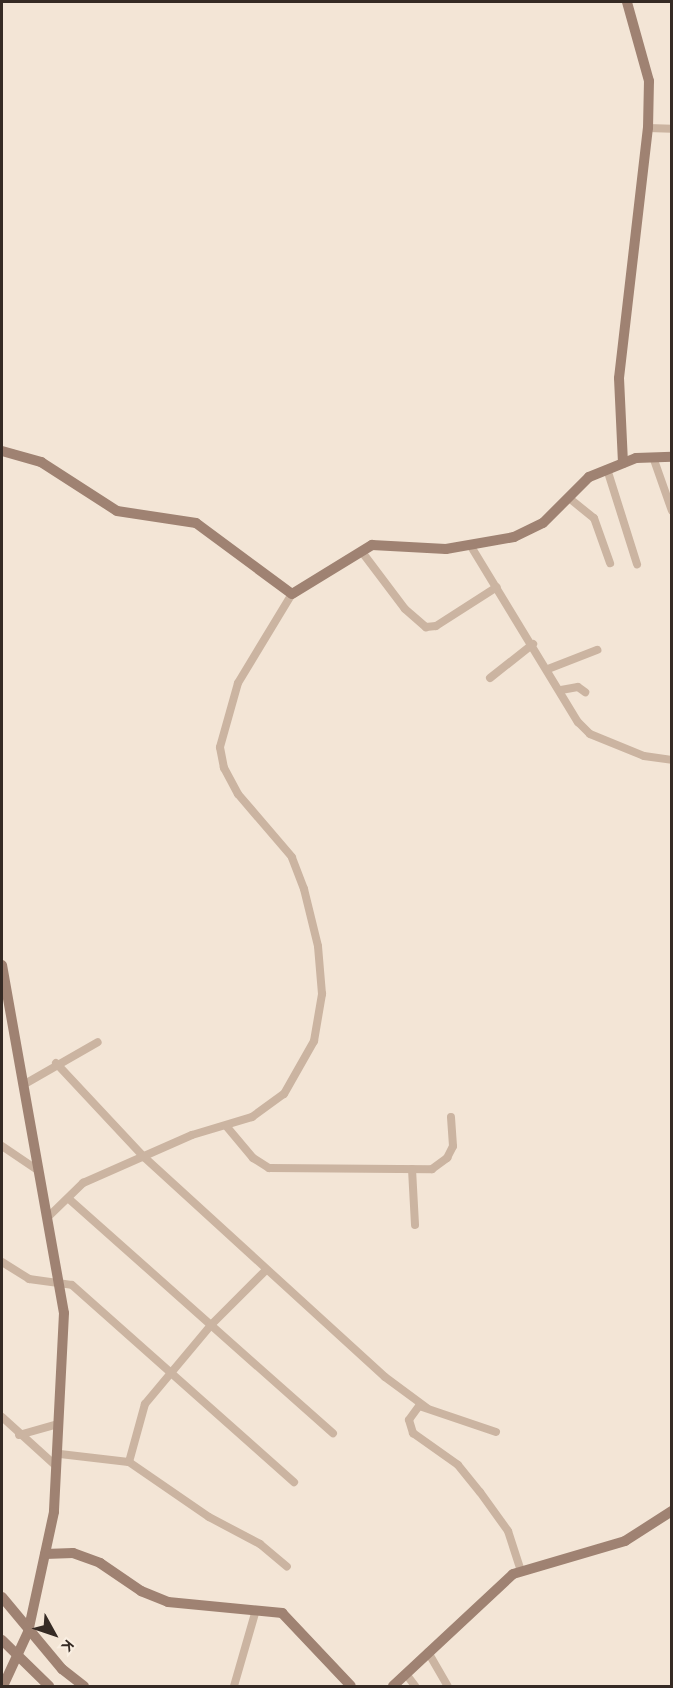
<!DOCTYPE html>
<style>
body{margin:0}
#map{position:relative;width:673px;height:1688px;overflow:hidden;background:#f3e5d6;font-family:Karla,sans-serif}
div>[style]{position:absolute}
.street>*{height:8px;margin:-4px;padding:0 4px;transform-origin:4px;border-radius:4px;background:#cbb4a1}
.secondary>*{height:10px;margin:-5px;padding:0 5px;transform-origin:5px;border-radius:5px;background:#9f8272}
span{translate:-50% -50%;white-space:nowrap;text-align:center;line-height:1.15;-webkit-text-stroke:4.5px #faefe2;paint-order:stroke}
.frame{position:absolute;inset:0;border:3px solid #352a24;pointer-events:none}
.north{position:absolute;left:24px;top:1604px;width:60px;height:60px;-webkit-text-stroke:4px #faefe2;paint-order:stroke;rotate:130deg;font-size:16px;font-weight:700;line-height:24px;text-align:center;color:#352a24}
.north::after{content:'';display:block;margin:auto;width:21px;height:27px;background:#352a24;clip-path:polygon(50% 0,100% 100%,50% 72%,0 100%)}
</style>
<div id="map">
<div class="street">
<i style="left:648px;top:128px;width:24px;rotate:2deg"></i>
<i style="left:653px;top:457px;width:57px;rotate:70.6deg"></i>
<i style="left:607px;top:469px;width:100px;rotate:72.5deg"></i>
<i style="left:569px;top:498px;width:32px;rotate:39deg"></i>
<i style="left:594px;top:518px;width:48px;rotate:70.4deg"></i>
<i style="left:472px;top:548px;width:204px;rotate:58.7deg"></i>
<i style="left:578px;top:722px;width:17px;rotate:45deg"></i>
<i style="left:590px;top:734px;width:58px;rotate:22.2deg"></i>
<i style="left:644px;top:756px;width:28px;rotate:8deg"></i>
<i style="left:362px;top:552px;width:71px;rotate:53deg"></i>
<i style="left:405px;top:609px;width:28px;rotate:41deg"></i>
<i style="left:426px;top:627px;width:10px;rotate:-6deg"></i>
<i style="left:436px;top:626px;width:72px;rotate:-32.6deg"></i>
<i style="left:548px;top:669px;width:53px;rotate:-21.2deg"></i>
<i style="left:490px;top:678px;width:55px;rotate:-38.3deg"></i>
<i style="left:561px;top:690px;width:17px;rotate:-10deg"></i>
<i style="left:578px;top:687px;width:9px;rotate:36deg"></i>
<i style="left:56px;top:1063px;width:129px;rotate:46.9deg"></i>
<i style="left:144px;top:1157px;width:326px;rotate:42.4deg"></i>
<i style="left:385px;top:1377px;width:52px;rotate:36.4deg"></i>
<i style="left:23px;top:1085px;width:86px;rotate:-29.8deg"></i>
<i style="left:227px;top:1127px;width:40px;rotate:50deg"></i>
<i style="left:253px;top:1158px;width:19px;rotate:32deg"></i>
<i style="left:269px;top:1168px;width:163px;rotate:0.4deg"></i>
<i style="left:432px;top:1169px;width:19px;rotate:-36deg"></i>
<i style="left:447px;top:1158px;width:13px;rotate:-63deg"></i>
<i style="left:453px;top:1146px;width:29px;rotate:-94deg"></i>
<i style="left:2px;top:1146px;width:41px;rotate:34.1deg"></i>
<i style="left:412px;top:1169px;width:56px;rotate:86.9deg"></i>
<i style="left:69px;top:1199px;width:353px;rotate:41.6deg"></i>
<i style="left:48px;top:1217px;width:49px;rotate:-44.2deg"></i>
<i style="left:83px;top:1183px;width:119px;rotate:-23.8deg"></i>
<i style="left:192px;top:1135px;width:63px;rotate:-16.7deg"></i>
<i style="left:252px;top:1117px;width:39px;rotate:-36deg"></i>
<i style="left:284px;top:1094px;width:61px;rotate:-60.5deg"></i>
<i style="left:314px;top:1041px;width:48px;rotate:-80.3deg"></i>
<i style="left:322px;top:994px;width:48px;rotate:-94.8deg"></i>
<i style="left:318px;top:946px;width:59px;rotate:-103.8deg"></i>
<i style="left:304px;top:889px;width:34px;rotate:-111deg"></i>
<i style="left:292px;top:857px;width:83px;rotate:-130.6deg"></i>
<i style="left:238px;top:794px;width:30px;rotate:-118deg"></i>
<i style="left:224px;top:768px;width:21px;rotate:-101deg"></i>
<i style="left:220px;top:747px;width:66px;rotate:-74.3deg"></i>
<i style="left:238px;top:683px;width:104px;rotate:-58.8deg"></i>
<i style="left:2px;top:1262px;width:32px;rotate:32deg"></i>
<i style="left:29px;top:1279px;width:43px;rotate:7.9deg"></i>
<i style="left:72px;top:1285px;width:297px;rotate:41.6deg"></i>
<i style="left:2px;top:1417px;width:73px;rotate:42.2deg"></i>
<i style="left:496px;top:1432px;width:81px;rotate:-161.3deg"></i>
<i style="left:419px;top:1406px;width:17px;rotate:126deg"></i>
<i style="left:409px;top:1420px;width:14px;rotate:73deg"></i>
<i style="left:413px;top:1433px;width:55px;rotate:35.4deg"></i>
<i style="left:458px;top:1465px;width:35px;rotate:51deg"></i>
<i style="left:480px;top:1492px;width:48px;rotate:54.3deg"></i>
<i style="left:508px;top:1531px;width:42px;rotate:72deg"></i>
<i style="left:19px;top:1435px;width:41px;rotate:-15.8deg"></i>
<i style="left:60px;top:1454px;width:69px;rotate:6.6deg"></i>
<i style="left:129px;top:1462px;width:97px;rotate:34.5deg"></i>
<i style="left:209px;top:1517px;width:58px;rotate:27.9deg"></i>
<i style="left:260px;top:1544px;width:35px;rotate:40deg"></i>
<i style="left:129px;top:1462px;width:60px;rotate:-74.6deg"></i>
<i style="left:145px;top:1404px;width:103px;rotate:-50.1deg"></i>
<i style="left:211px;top:1325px;width:78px;rotate:-45deg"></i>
<i style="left:428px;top:1652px;width:39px;rotate:60deg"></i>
<i style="left:406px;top:1674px;width:15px;rotate:53deg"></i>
<i style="left:234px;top:1686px;width:79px;rotate:-73.9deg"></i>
</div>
<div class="secondary">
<i style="left:2px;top:451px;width:41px;rotate:15.8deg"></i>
<i style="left:41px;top:462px;width:90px;rotate:32.8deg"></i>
<i style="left:117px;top:511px;width:80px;rotate:8.6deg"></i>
<i style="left:196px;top:523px;width:119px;rotate:36.5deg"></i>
<i style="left:292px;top:594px;width:94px;rotate:-31.5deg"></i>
<i style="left:372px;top:545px;width:74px;rotate:3.1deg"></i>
<i style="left:446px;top:549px;width:69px;rotate:-10deg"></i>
<i style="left:514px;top:537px;width:32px;rotate:-26deg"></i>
<i style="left:543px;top:523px;width:65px;rotate:-45deg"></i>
<i style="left:589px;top:477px;width:51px;rotate:-22deg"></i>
<i style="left:636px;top:458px;width:36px;rotate:-2deg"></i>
<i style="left:623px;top:463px;width:85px;rotate:-92.7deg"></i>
<i style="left:619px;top:378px;width:252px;rotate:-83.4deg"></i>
<i style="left:648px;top:128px;width:47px;rotate:-88.8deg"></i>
<i style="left:649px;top:81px;width:82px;rotate:-105.6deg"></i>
<i style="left:2px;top:965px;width:353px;rotate:79.9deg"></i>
<i style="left:64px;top:1313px;width:199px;rotate:92.9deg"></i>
<i style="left:54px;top:1512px;width:123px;rotate:102.2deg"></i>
<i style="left:28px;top:1632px;width:60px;rotate:114.8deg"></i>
<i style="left:45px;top:1554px;width:28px;rotate:-2deg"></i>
<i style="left:73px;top:1553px;width:29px;rotate:20deg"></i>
<i style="left:100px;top:1563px;width:50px;rotate:34.3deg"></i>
<i style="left:141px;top:1591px;width:29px;rotate:22deg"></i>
<i style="left:168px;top:1602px;width:115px;rotate:5.5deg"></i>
<i style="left:282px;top:1613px;width:100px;rotate:46.6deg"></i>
<i style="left:2px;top:1597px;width:94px;rotate:50.2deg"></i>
<i style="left:62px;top:1669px;width:28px;rotate:38deg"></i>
<i style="left:2px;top:1640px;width:66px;rotate:44.4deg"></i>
<i style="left:393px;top:1686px;width:164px;rotate:-43deg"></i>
<i style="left:513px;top:1574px;width:117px;rotate:-16.4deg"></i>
<i style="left:625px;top:1541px;width:56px;rotate:-32.6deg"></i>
</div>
<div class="frame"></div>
<div class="north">K</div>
</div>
